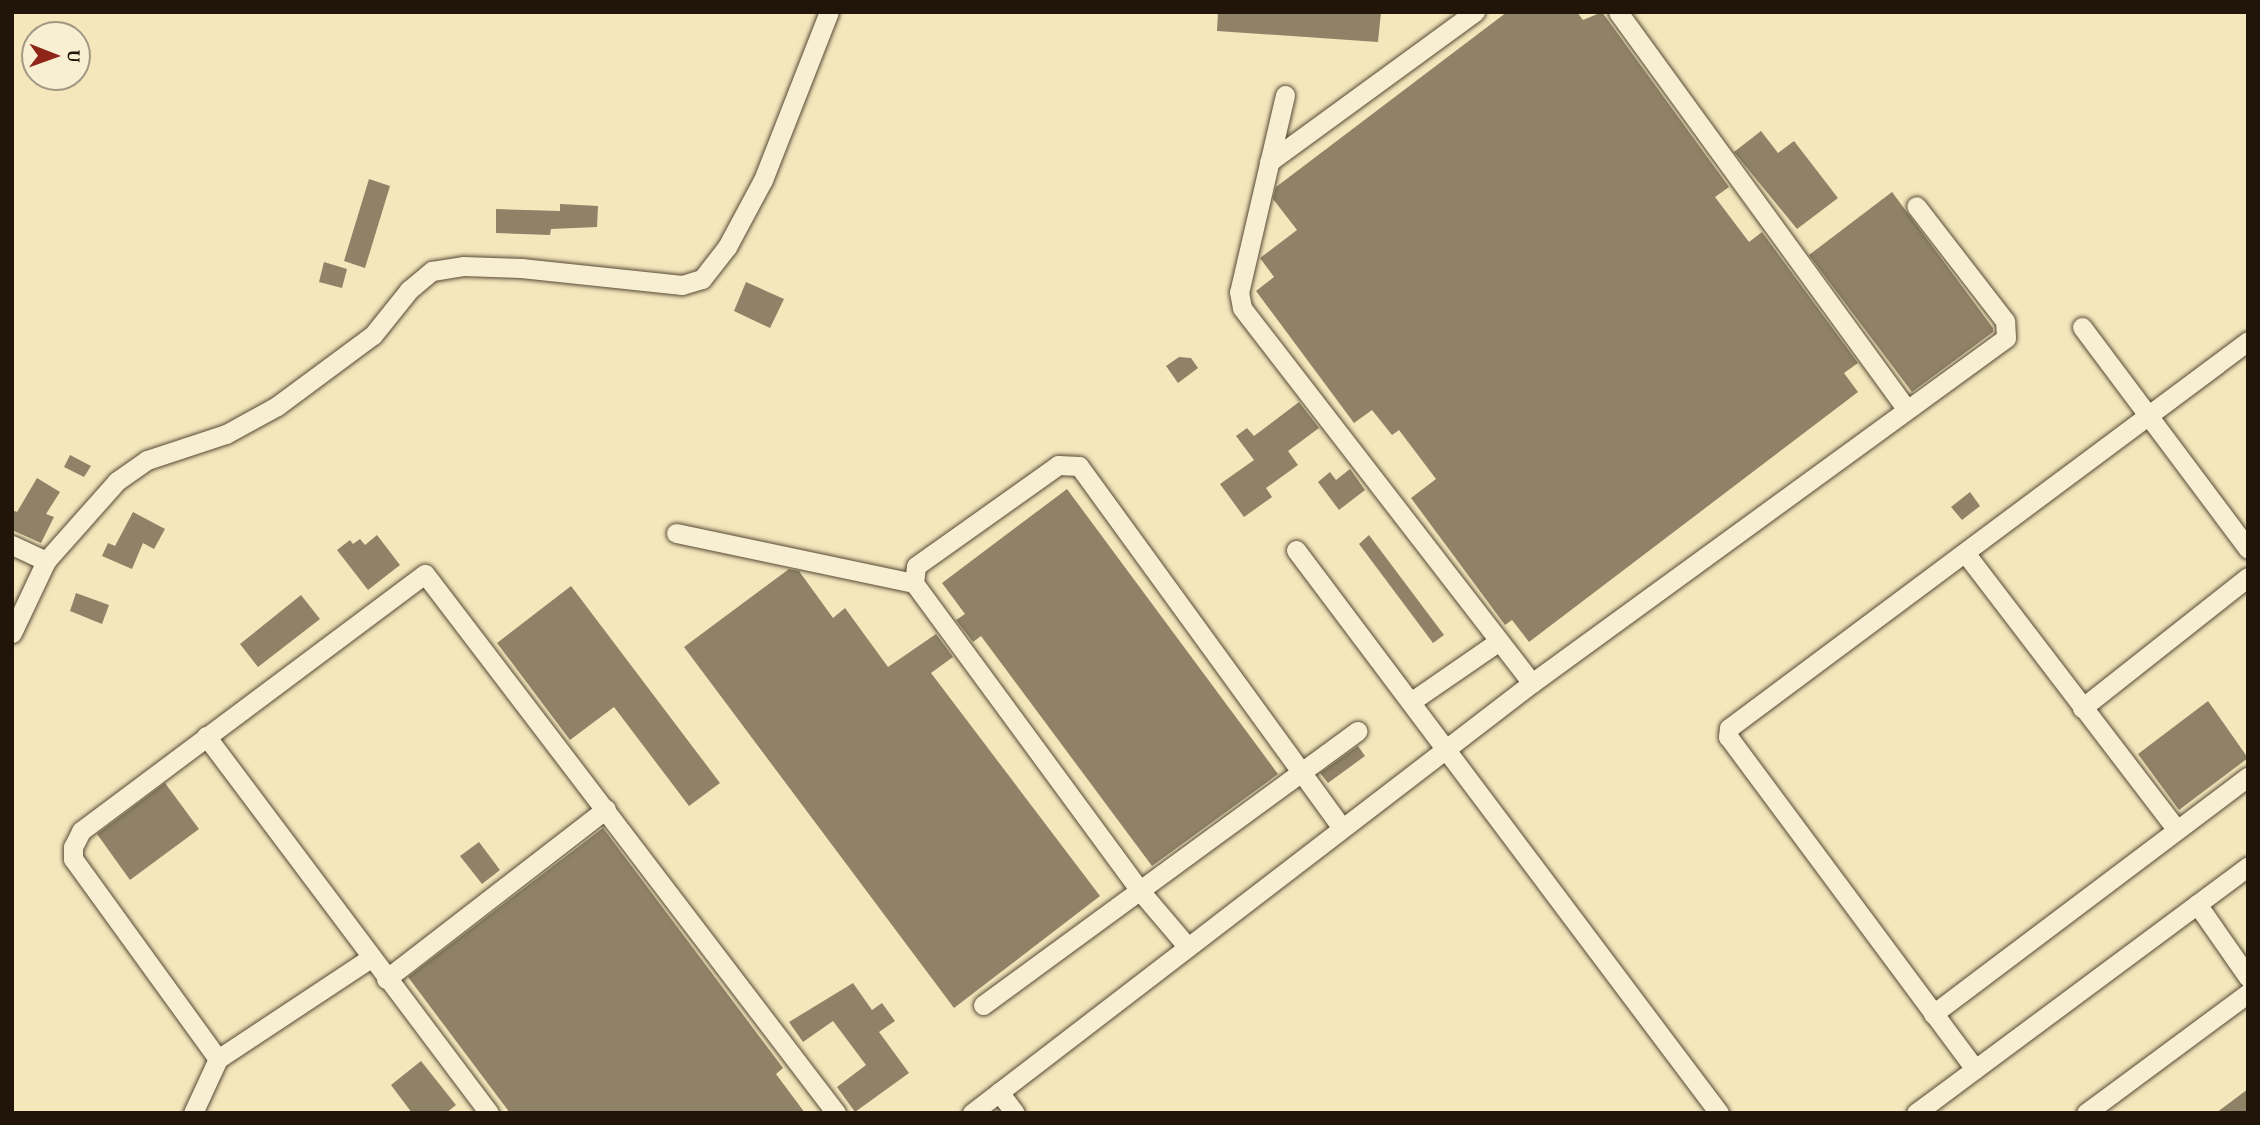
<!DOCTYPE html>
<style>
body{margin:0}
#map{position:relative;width:2260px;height:1125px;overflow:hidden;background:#f4e7bc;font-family:"Gentium Book Plus",serif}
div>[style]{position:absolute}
.building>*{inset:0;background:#8f8266}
.roads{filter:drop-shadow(0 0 2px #564935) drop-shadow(0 0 2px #564935)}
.minor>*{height:19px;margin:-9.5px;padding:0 9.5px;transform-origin:9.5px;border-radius:9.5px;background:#f8efd3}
span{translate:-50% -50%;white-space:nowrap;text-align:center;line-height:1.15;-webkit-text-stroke:6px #f8efd3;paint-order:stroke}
.frame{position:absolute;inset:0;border:14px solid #211408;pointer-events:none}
.north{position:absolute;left:21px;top:21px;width:70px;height:70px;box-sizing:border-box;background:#f8efd3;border:2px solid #a29782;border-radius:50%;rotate:91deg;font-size:19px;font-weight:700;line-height:28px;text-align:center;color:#211408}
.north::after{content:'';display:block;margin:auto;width:24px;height:32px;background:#8f2418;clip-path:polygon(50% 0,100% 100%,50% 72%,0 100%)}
</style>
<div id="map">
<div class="building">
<i style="clip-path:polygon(1218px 12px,1381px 12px,1378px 42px,1217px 31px)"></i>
<i style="clip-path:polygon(1507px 12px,1577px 12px,1583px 20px,1602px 12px,1729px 187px,1715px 197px,1749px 242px,1762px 232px,1858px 363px,1844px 373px,1858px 392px,1529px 642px,1512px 620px,1505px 625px,1411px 498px,1436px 479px,1399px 430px,1392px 435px,1372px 410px,1354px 423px,1256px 291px,1274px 277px,1260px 258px,1297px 230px,1273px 199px,1276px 187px)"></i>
<i style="clip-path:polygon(1761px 131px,1778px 153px,1794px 141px,1838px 198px,1797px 229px,1734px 152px)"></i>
<i style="clip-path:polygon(369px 179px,390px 186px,365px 268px,344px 261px)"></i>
<i style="clip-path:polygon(1892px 192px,1993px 328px,1993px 332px,1912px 392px,1809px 255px)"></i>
<i style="clip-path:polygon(560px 204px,598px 206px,597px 227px,551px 229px,550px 235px,496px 233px,496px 209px,560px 211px)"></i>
<i style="clip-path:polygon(324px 262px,347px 269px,342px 288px,319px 282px)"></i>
<i style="clip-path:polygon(746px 282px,784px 299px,770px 328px,734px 311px)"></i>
<i style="clip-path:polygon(1179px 357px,1191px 358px,1198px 368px,1178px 383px,1166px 366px)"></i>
<i style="clip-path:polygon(1299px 402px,1319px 428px,1288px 451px,1298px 465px,1266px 488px,1272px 497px,1244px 517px,1220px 484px,1254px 460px,1236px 436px,1247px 428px,1254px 436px)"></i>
<i style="clip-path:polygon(70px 455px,91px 466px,84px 477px,64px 467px)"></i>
<i style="clip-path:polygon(1350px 469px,1365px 490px,1339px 510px,1318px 482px,1330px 472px,1336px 480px)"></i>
<i style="clip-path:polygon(37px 478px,60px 492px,46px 514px,54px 517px,41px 543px,12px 530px,12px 510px,17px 512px)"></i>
<i style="clip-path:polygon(1067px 489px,1278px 774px,1152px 866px,981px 636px,973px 642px,956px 620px,965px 614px,942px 583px)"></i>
<i style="clip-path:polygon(1970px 492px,1980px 506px,1962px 520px,1951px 507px)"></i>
<i style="clip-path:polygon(133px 512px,165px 529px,154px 549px,143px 543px,132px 569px,102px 556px,108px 543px,115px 546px)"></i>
<i style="clip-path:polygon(377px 535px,400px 565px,368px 590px,337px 550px,350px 540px,353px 544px,360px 539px,365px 545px)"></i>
<i style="clip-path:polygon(1369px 535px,1444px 635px,1433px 643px,1359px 544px)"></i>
<i style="clip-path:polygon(789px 569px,799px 571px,833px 618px,845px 608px,888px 667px,936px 634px,953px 657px,931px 673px,1100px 896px,954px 1008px,684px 647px)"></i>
<i style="clip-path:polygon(571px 586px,720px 783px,689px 806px,614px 707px,570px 740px,497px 643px)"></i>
<i style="clip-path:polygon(76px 593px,109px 605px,102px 624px,70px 611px)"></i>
<i style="clip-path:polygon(301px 595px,320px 619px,258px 667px,240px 644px)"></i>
<i style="clip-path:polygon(2208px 701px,2248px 758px,2179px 810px,2138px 754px)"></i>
<i style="clip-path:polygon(1358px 746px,1365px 756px,1328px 783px,1320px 773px)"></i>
<i style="clip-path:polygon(165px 783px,199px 829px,130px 880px,97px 834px)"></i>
<i style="clip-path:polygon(603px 828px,783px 1068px,776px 1074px,805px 1113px,510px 1113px,408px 977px)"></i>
<i style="clip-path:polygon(479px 842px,500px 870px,482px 884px,460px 856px)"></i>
<i style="clip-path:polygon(853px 983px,872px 1010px,882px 1003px,895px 1021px,879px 1032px,909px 1073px,855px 1112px,837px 1087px,866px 1065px,833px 1021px,803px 1042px,789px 1022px)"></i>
<i style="clip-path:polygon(421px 1061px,456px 1105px,446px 1113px,412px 1113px,391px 1085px)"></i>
<i style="clip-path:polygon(2248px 1089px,2248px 1113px,2216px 1113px)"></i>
</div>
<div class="roads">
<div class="minor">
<i style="left:1618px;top:12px;width:490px;rotate:54deg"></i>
<i style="left:1285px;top:95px;width:202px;rotate:103.1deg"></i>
<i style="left:1239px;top:292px;width:16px;rotate:79deg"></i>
<i style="left:1242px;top:308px;width:474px;rotate:52.3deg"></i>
<i style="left:1269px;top:162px;width:255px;rotate:-36.1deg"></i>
<i style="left:2082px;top:327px;width:277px;rotate:53.2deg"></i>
<i style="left:676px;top:533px;width:243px;rotate:11.9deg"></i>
<i style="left:914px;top:583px;width:383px;rotate:53.7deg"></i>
<i style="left:1141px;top:892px;width:71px;rotate:49.6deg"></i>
<i style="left:12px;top:545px;width:38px;rotate:25deg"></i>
<i style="left:1296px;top:550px;width:704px;rotate:53.08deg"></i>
<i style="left:1966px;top:554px;width:346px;rotate:52.6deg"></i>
<i style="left:914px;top:583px;width:17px;rotate:-83deg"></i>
<i style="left:916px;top:566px;width:174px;rotate:-35.4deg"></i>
<i style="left:1058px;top:465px;width:21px;rotate:3deg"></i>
<i style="left:1079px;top:466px;width:446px;rotate:54deg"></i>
<i style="left:12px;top:633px;width:80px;rotate:-64.7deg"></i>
<i style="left:46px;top:561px;width:107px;rotate:-48.4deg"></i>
<i style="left:117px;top:481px;width:37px;rotate:-35deg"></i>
<i style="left:147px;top:460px;width:83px;rotate:-18.2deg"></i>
<i style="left:226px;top:434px;width:58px;rotate:-28.8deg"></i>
<i style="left:277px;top:406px;width:119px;rotate:-36.5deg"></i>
<i style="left:373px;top:335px;width:58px;rotate:-51.3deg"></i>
<i style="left:409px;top:290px;width:30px;rotate:-40deg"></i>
<i style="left:432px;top:271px;width:31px;rotate:-9deg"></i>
<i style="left:463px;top:266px;width:58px;rotate:2deg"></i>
<i style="left:521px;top:268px;width:162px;rotate:6deg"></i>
<i style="left:682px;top:285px;width:21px;rotate:-17deg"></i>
<i style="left:702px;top:279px;width:41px;rotate:-52deg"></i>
<i style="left:727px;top:247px;width:76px;rotate:-61.8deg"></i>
<i style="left:763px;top:180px;width:180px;rotate:-68.6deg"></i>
<i style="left:1412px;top:701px;width:106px;rotate:-34.6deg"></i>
<i style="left:2082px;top:708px;width:211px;rotate:-38.3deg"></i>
<i style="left:206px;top:736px;width:471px;rotate:53.1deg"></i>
<i style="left:2197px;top:904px;width:89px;rotate:55.1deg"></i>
<i style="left:369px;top:959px;width:181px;rotate:146.5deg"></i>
<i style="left:218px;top:1059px;width:247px;rotate:-125.9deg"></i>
<i style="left:73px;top:859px;width:12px;rotate:-90deg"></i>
<i style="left:73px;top:847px;width:18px;rotate:-63deg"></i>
<i style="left:81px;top:831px;width:429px;rotate:-36.8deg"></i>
<i style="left:425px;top:574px;width:678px;rotate:52.67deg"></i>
<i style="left:386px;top:979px;width:278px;rotate:-37.7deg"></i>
<i style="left:983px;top:1005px;width:464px;rotate:-36.2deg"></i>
<i style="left:1933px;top:1014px;width:394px;rotate:-37deg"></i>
<i style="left:1975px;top:1069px;width:414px;rotate:-126.6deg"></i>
<i style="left:1728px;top:737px;width:9px;rotate:-84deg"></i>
<i style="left:1729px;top:728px;width:647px;rotate:-36.71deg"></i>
<i style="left:999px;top:1092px;width:26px;rotate:53deg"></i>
<i style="left:193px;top:1113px;width:60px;rotate:-65.2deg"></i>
<i style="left:972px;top:1113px;width:706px;rotate:-37.52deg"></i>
<i style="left:1532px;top:683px;width:586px;rotate:-36.05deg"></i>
<i style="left:2006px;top:338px;width:17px;rotate:-93deg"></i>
<i style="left:2005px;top:321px;width:145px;rotate:-127.7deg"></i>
<i style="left:1916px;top:1113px;width:414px;rotate:-36.6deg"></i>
<i style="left:2086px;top:1113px;width:202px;rotate:-36.5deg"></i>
</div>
</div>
<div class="frame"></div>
<div class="north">U</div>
</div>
